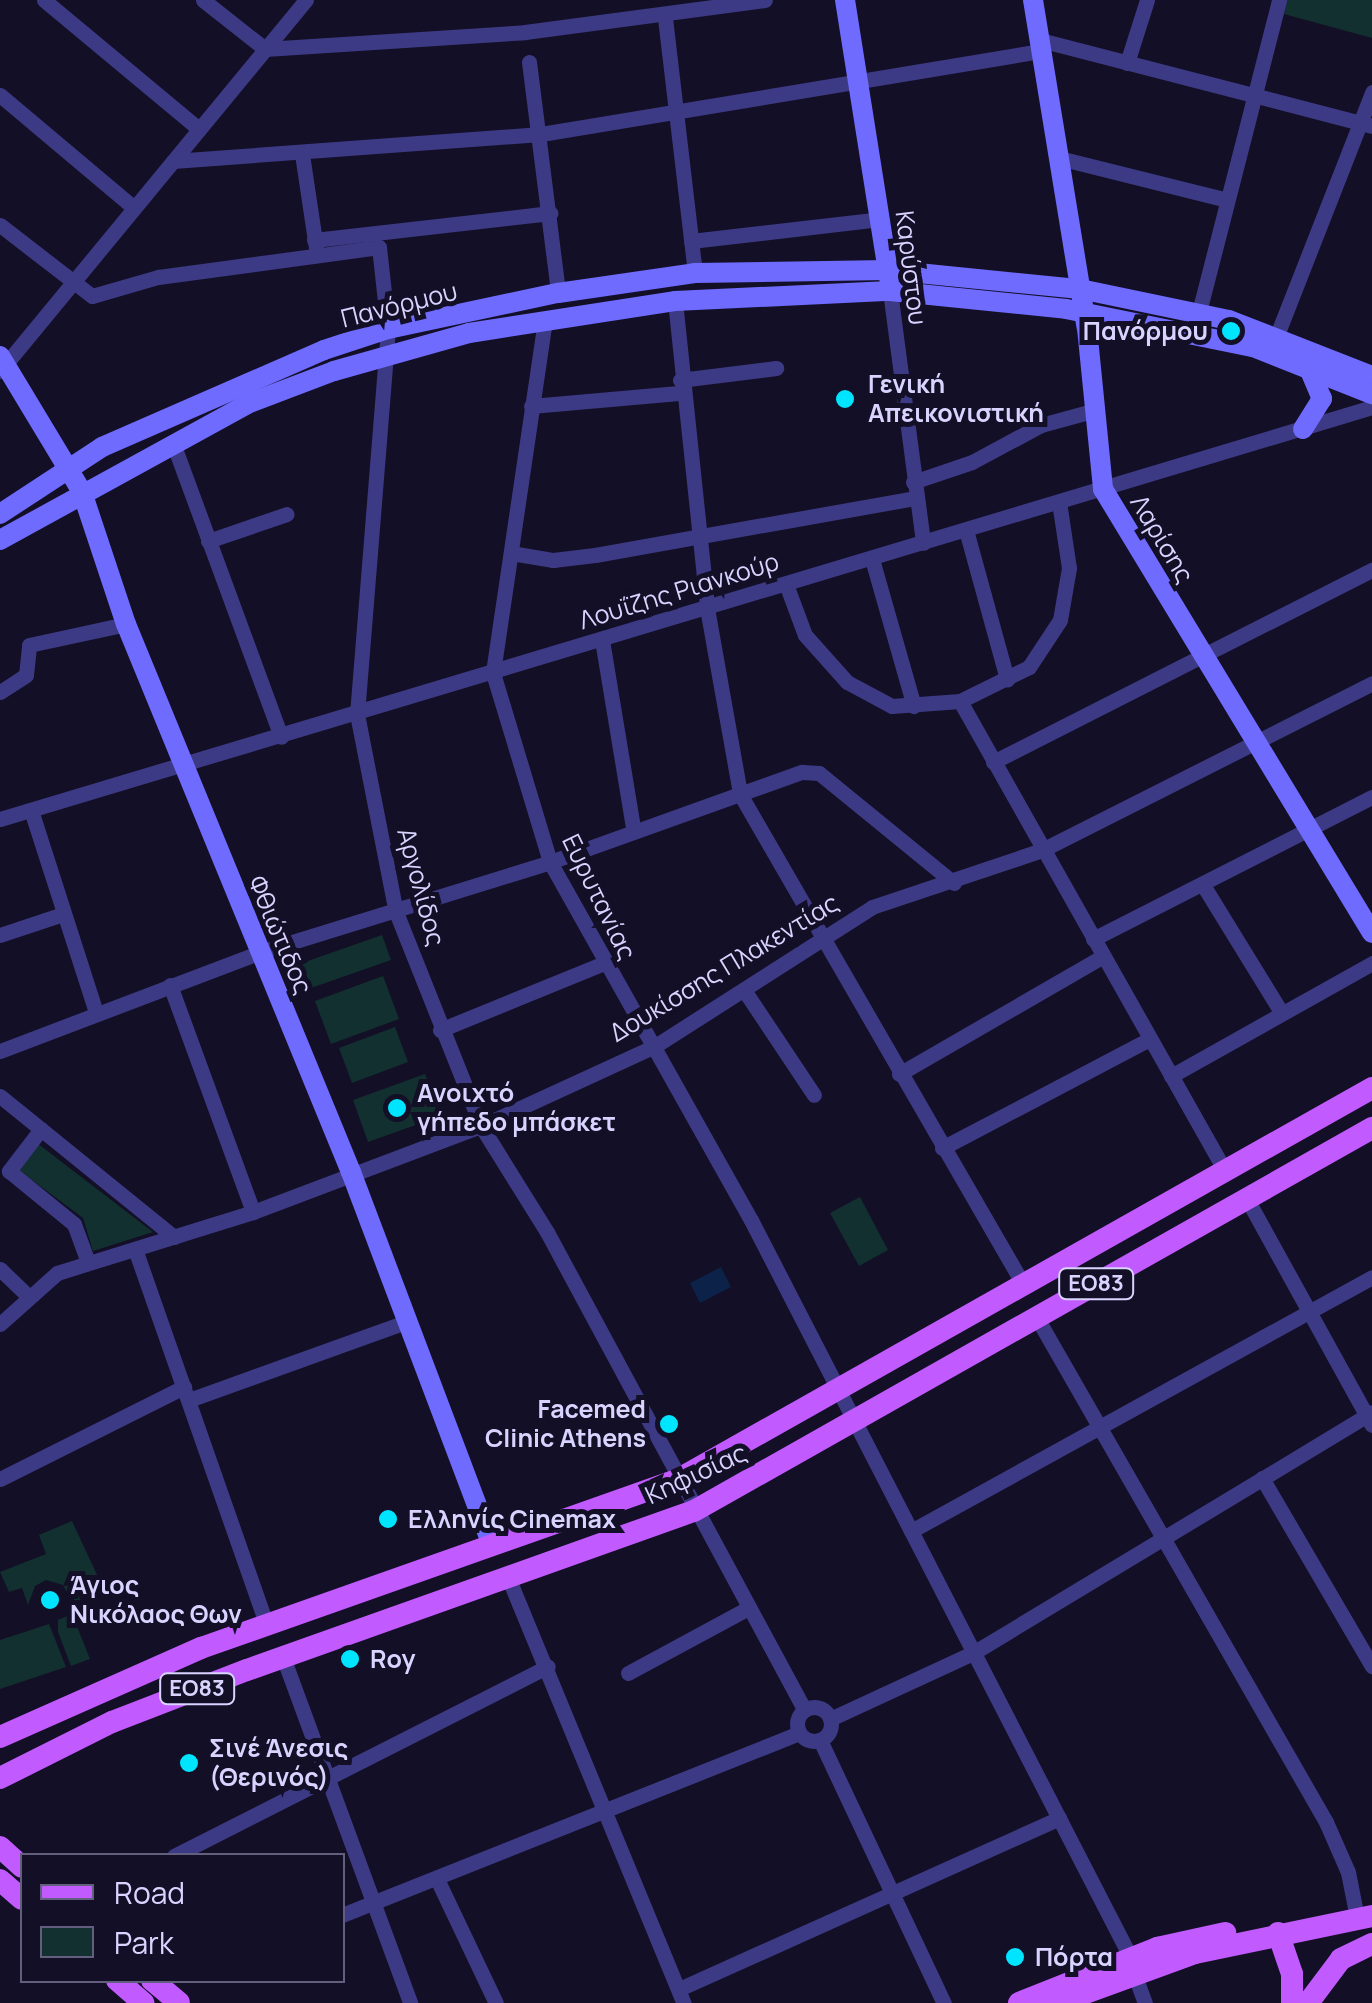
<!DOCTYPE html>
<meta charset="utf-8">
<style>
body{margin:0}
#map{position:relative;width:1372px;height:2003px;overflow:hidden;background:#130f26;font-family:Manrope,sans-serif}
div>[style]{position:absolute}
.green>*{inset:0;background:#12302f}
.water>*{inset:0;background:#0c2248}
.street>*{height:15px;margin:-7.5px;padding:0 7.5px;transform-origin:7.5px;border-radius:7.5px;background:#3d3a85}
.street>.ring{margin:-7.5px;padding:0;box-sizing:content-box;background:none;border:15px solid #3d3a85;border-radius:50%}
.secondary>*{height:20px;margin:-10px;padding:0 10px;transform-origin:10px;border-radius:10px;background:#6f6bff}
.primary>*{height:22px;margin:-11px;padding:0 11px;transform-origin:11px;border-radius:11px;background:#c25bff}
.dots>*{width:28px;height:28px;translate:-50% -50%;box-sizing:border-box;border:5px solid #130f26;border-radius:50%}
span{translate:-50% -50%;white-space:nowrap;text-align:center;line-height:1.15;-webkit-text-stroke:10px #130f26;paint-order:stroke}
.shield-label span{padding:2px 8px;background:#130f26;border:2px solid;border-radius:8px;-webkit-text-stroke-width:0}
.shield-label{font-size:22px;color:#d9d4ff;font-weight:700}
.street-label{font-size:25px;color:#d9d4ff}
.poi-label{font-size:25px;color:#d9d4ff;font-weight:700}
.right{translate:-100% -50%;text-align:right}
.left{translate:0 -50%;text-align:left}
.legend{position:absolute;left:20px;top:1853px;width:325px;height:130px;box-sizing:border-box;background:#130f26;border:2px solid #625e7d;margin:0;padding:12px 18px;list-style:none;font-size:30px;color:#d9d4ff}
.legend li{display:flex;align-items:center;gap:20px;height:50px}
.legend b{width:50px;border:2px solid #625e7d}
</style>
<div id="map">
<div class="green">
<i style="clip-path:polygon(1287px 0,1372px 0,1372px 38px,1284px 14px)"></i>
<i style="clip-path:polygon(382px 935px,391px 960px,311px 988px,302px 963px)"></i>
<i style="clip-path:polygon(383px 976px,399px 1019px,331px 1044px,315px 1001px)"></i>
<i style="clip-path:polygon(395px 1027px,408px 1062px,352px 1083px,339px 1048px)"></i>
<i style="clip-path:polygon(425px 1074px,441px 1116px,368px 1142px,353px 1100px)"></i>
<i style="clip-path:polygon(37px 1143px,153px 1232px,93px 1251px,83px 1218px,16px 1168px)"></i>
<i style="clip-path:polygon(860px 1197px,888px 1250px,859px 1266px,830px 1213px)"></i>
<i style="clip-path:polygon(72px 1521px,105px 1592px,72px 1602px,63px 1585px,46px 1580px,35px 1586px,28px 1605px,22px 1588px,9px 1592px,0 1572px,46px 1554px,39px 1535px)"></i>
<i style="clip-path:polygon(72px 1614px,90px 1659px,71px 1666px,58px 1632px,58px 1620px)"></i>
<i style="clip-path:polygon(49px 1624px,66px 1667px,0 1689px,0 1640px)"></i>
</div>
<div class="water">
<i style="clip-path:polygon(721px 1267px,731px 1287px,700px 1303px,690px 1283px)"></i>
</div>
<div class="street">
<i style="left:44px;top:0;width:202px;rotate:39.8deg"></i>
<i style="left:203px;top:0;width:79px;rotate:38.3deg"></i>
<i style="left:665px;top:18px;width:257px;rotate:83.3deg"></i>
<i style="left:1040px;top:40px;width:343px;rotate:14.5deg"></i>
<i style="left:265px;top:49px;width:261px;rotate:-3.7deg"></i>
<i style="left:525px;top:32px;width:242px;rotate:-7.6deg"></i>
<i style="left:529px;top:62px;width:233px;rotate:82.8deg"></i>
<i style="left:1127px;top:63px;width:66px;rotate:-72.4deg"></i>
<i style="left:0;top:95px;width:175px;rotate:40.1deg"></i>
<i style="left:302px;top:154px;width:95px;rotate:81.5deg"></i>
<i style="left:1059px;top:158px;width:173px;rotate:14deg"></i>
<i style="left:173px;top:161px;width:369px;rotate:-4.2deg"></i>
<i style="left:541px;top:134px;width:507px;rotate:-9.43deg"></i>
<i style="left:0;top:225px;width:116px;rotate:37.7deg"></i>
<i style="left:92px;top:296px;width:69px;rotate:-16.1deg"></i>
<i style="left:158px;top:277px;width:223px;rotate:-7.7deg"></i>
<i style="left:379px;top:247px;width:82px;rotate:83.7deg"></i>
<i style="left:388px;top:329px;width:386px;rotate:94.6deg"></i>
<i style="left:357px;top:714px;width:202px;rotate:78.9deg"></i>
<i style="left:396px;top:912px;width:230px;rotate:68.3deg"></i>
<i style="left:481px;top:1126px;width:125px;rotate:58.1deg"></i>
<i style="left:547px;top:1232px;width:542px;rotate:61.68deg"></i>
<i style="left:314px;top:240px;width:238px;rotate:-6.5deg"></i>
<i style="left:691px;top:241px;width:190px;rotate:-6.6deg"></i>
<i style="left:890px;top:291px;width:254px;rotate:82.5deg"></i>
<i style="left:675px;top:301px;width:309px;rotate:84deg"></i>
<i style="left:707px;top:608px;width:189px;rotate:79.9deg"></i>
<i style="left:740px;top:794px;width:566px;rotate:59.99deg"></i>
<i style="left:1199px;top:312px;width:322px;rotate:-75.6deg"></i>
<i style="left:545px;top:320px;width:357px;rotate:98.4deg"></i>
<i style="left:493px;top:673px;width:197px;rotate:73.2deg"></i>
<i style="left:550px;top:862px;width:411px;rotate:60.7deg"></i>
<i style="left:751px;top:1220px;width:830px;rotate:62.76deg"></i>
<i style="left:1277px;top:335px;width:261px;rotate:-68.6deg"></i>
<i style="left:0;top:371px;width:481px;rotate:-50.5deg"></i>
<i style="left:680px;top:380px;width:97px;rotate:-7.1deg"></i>
<i style="left:531px;top:406px;width:151px;rotate:-5deg"></i>
<i style="left:173px;top:443px;width:313px;rotate:69.8deg"></i>
<i style="left:913px;top:482px;width:62px;rotate:-18.7deg"></i>
<i style="left:972px;top:462px;width:78px;rotate:-28.2deg"></i>
<i style="left:1041px;top:425px;width:57px;rotate:-15.3deg"></i>
<i style="left:966px;top:530px;width:155px;rotate:74.6deg"></i>
<i style="left:208px;top:541px;width:83px;rotate:-18.9deg"></i>
<i style="left:511px;top:553px;width:43px;rotate:9.5deg"></i>
<i style="left:553px;top:560px;width:42px;rotate:-6.8deg"></i>
<i style="left:595px;top:555px;width:326px;rotate:-10.1deg"></i>
<i style="left:872px;top:559px;width:153px;rotate:74.1deg"></i>
<i style="left:786px;top:584px;width:54px;rotate:69.6deg"></i>
<i style="left:805px;top:635px;width:63px;rotate:48.2deg"></i>
<i style="left:847px;top:682px;width:51px;rotate:28.1deg"></i>
<i style="left:892px;top:706px;width:68px;rotate:-4.2deg"></i>
<i style="left:960px;top:701px;width:77px;rotate:-26.2deg"></i>
<i style="left:1029px;top:667px;width:56px;rotate:-56.6deg"></i>
<i style="left:1060px;top:620px;width:53px;rotate:-80.2deg"></i>
<i style="left:1069px;top:568px;width:67px;rotate:-98.6deg"></i>
<i style="left:602px;top:640px;width:191px;rotate:80.6deg"></i>
<i style="left:0;top:692px;width:31px;rotate:-33deg"></i>
<i style="left:26px;top:675px;width:30px;rotate:-84deg"></i>
<i style="left:29px;top:645px;width:99px;rotate:-12.2deg"></i>
<i style="left:960px;top:701px;width:540px;rotate:60.58deg"></i>
<i style="left:993px;top:762px;width:425px;rotate:-26.9deg"></i>
<i style="left:31px;top:810px;width:213px;rotate:72.2deg"></i>
<i style="left:0;top:819px;width:1433px;rotate:-16.71deg"></i>
<i style="left:1203px;top:885px;width:149px;rotate:58.4deg"></i>
<i style="left:0;top:935px;width:66px;rotate:-18.4deg"></i>
<i style="left:1093px;top:939px;width:313px;rotate:-27deg"></i>
<i style="left:170px;top:985px;width:242px;rotate:69.9deg"></i>
<i style="left:744px;top:990px;width:126px;rotate:56.3deg"></i>
<i style="left:440px;top:1030px;width:175px;rotate:-22.2deg"></i>
<i style="left:0;top:1051px;width:278px;rotate:-20.8deg"></i>
<i style="left:260px;top:952px;width:304px;rotate:-17.2deg"></i>
<i style="left:550px;top:862px;width:268px;rotate:-19.7deg"></i>
<i style="left:802px;top:772px;width:17px;rotate:3deg"></i>
<i style="left:819px;top:773px;width:174px;rotate:39.2deg"></i>
<i style="left:899px;top:1074px;width:234px;rotate:-30deg"></i>
<i style="left:1171px;top:1076px;width:231px;rotate:-29.3deg"></i>
<i style="left:0;top:1096px;width:224px;rotate:39deg"></i>
<i style="left:41px;top:1129px;width:53px;rotate:127.3deg"></i>
<i style="left:9px;top:1171px;width:84px;rotate:39.2deg"></i>
<i style="left:74px;top:1224px;width:40px;rotate:69.8deg"></i>
<i style="left:942px;top:1148px;width:233px;rotate:-27.7deg"></i>
<i style="left:1247px;top:1199px;width:258px;rotate:61.1deg"></i>
<i style="left:135px;top:1249px;width:398px;rotate:70.7deg"></i>
<i style="left:0;top:1269px;width:37px;rotate:44deg"></i>
<i style="left:1037px;top:1318px;width:581px;rotate:60.17deg"></i>
<i style="left:1326px;top:1822px;width:55px;rotate:66.3deg"></i>
<i style="left:1348px;top:1872px;width:47px;rotate:78.9deg"></i>
<i style="left:0;top:1324px;width:76px;rotate:-41.8deg"></i>
<i style="left:57px;top:1273px;width:205px;rotate:-17.3deg"></i>
<i style="left:253px;top:1212px;width:244px;rotate:-20.7deg"></i>
<i style="left:481px;top:1126px;width:192px;rotate:-24.7deg"></i>
<i style="left:655px;top:1046px;width:258px;rotate:-32.6deg"></i>
<i style="left:872px;top:907px;width:179px;rotate:-18.5deg"></i>
<i style="left:1042px;top:850px;width:370px;rotate:-26.8deg"></i>
<i style="left:189px;top:1400px;width:234px;rotate:-19.8deg"></i>
<i style="left:1262px;top:1478px;width:218px;rotate:59.7deg"></i>
<i style="left:0;top:1479px;width:206px;rotate:-26.6deg"></i>
<i style="left:911px;top:1531px;width:526px;rotate:-28.85deg"></i>
<i style="left:508px;top:1577px;width:461px;rotate:67.6deg"></i>
<i style="left:283px;top:1657px;width:369px;rotate:69.8deg"></i>
<i style="left:628px;top:1673px;width:136px;rotate:-28.4deg"></i>
<i class="ring" style="left:797px;top:1707px;width:19px;height:19px"></i>
<i style="left:830px;top:1719px;width:157px;rotate:-24.8deg"></i>
<i style="left:973px;top:1653px;width:466px;rotate:-31.1deg"></i>
<i style="left:820px;top:1740px;width:291px;rotate:64.8deg"></i>
<i style="left:174px;top:1856px;width:419px;rotate:-26.9deg"></i>
<i style="left:437px;top:1879px;width:137px;rotate:64.6deg"></i>
<i style="left:342px;top:1915px;width:492px;rotate:-21.7deg"></i>
<i style="left:1138px;top:1984px;width:20px;rotate:70deg"></i>
<i style="left:679px;top:1989px;width:417px;rotate:-24.2deg"></i>
</div>
<div class="secondary">
<i style="left:845px;top:0;width:282px;rotate:81deg"></i>
<i style="left:1033px;top:0;width:332px;rotate:80.7deg"></i>
<i style="left:1087px;top:328px;width:162px;rotate:84.3deg"></i>
<i style="left:1103px;top:489px;width:519px;rotate:58.79deg"></i>
<i style="left:0;top:356px;width:159px;rotate:58.9deg"></i>
<i style="left:82px;top:492px;width:139px;rotate:71.6deg"></i>
<i style="left:126px;top:624px;width:592px;rotate:67.68deg"></i>
<i style="left:351px;top:1172px;width:399px;rotate:69.3deg"></i>
<i style="left:1303px;top:429px;width:36px;rotate:-58deg"></i>
<i style="left:1322px;top:399px;width:36px;rotate:-113deg"></i>
<i style="left:0;top:514px;width:122px;rotate:-33.3deg"></i>
<i style="left:102px;top:447px;width:242px;rotate:-23.6deg"></i>
<i style="left:324px;top:350px;width:67px;rotate:-18.2deg"></i>
<i style="left:388px;top:329px;width:174px;rotate:-12deg"></i>
<i style="left:558px;top:293px;width:138px;rotate:-8.3deg"></i>
<i style="left:695px;top:273px;width:193px;rotate:-0.9deg"></i>
<i style="left:888px;top:270px;width:193px;rotate:5.7deg"></i>
<i style="left:1080px;top:289px;width:152px;rotate:11.8deg"></i>
<i style="left:1229px;top:320px;width:154px;rotate:21.4deg"></i>
<i style="left:0;top:540px;width:282px;rotate:-28.8deg"></i>
<i style="left:247px;top:404px;width:93px;rotate:-20.8deg"></i>
<i style="left:334px;top:371px;width:140px;rotate:-15.7deg"></i>
<i style="left:469px;top:333px;width:208px;rotate:-8.8deg"></i>
<i style="left:675px;top:301px;width:215px;rotate:-2.7deg"></i>
<i style="left:890px;top:291px;width:177px;rotate:5.8deg"></i>
<i style="left:1066px;top:309px;width:191px;rotate:11.5deg"></i>
<i style="left:1253px;top:347px;width:128px;rotate:21.6deg"></i>
</div>
<div class="primary">
<i style="left:0;top:1737px;width:220px;rotate:-23.9deg"></i>
<i style="left:201px;top:1648px;width:505px;rotate:-19.44deg"></i>
<i style="left:677px;top:1480px;width:798px;rotate:-29.42deg"></i>
<i style="left:0;top:1778px;width:125px;rotate:-26.6deg"></i>
<i style="left:112px;top:1722px;width:145px;rotate:-21.1deg"></i>
<i style="left:247px;top:1670px;width:474px;rotate:-19.6deg"></i>
<i style="left:694px;top:1511px;width:779px;rotate:-29.46deg"></i>
<i style="left:0;top:1847px;width:30px;rotate:42deg"></i>
<i style="left:0;top:1880px;width:29px;rotate:41deg"></i>
<i style="left:1278px;top:1933px;width:43px;rotate:71.1deg"></i>
<i style="left:1292px;top:1974px;width:29px;rotate:90deg"></i>
<i style="left:117px;top:1980px;width:35px;rotate:41deg"></i>
<i style="left:152px;top:1980px;width:35px;rotate:40deg"></i>
<i style="left:1019px;top:2003px;width:149px;rotate:-21.7deg"></i>
<i style="left:1157px;top:1948px;width:70px;rotate:-12.4deg"></i>
<i style="left:1058px;top:2003px;width:146px;rotate:-20.1deg"></i>
<i style="left:1195px;top:1953px;width:181px;rotate:-11.8deg"></i>
<i style="left:1308px;top:2003px;width:55px;rotate:-53.1deg"></i>
<i style="left:1341px;top:1959px;width:34px;rotate:-26deg"></i>
</div>
<div class="dots">
<i style="left:1231px;top:331px;background:#00e5ff"></i>
<i style="left:845px;top:399px;background:#00e5ff"></i>
<i style="left:397px;top:1108px;background:#00e5ff"></i>
<i style="left:669px;top:1424px;background:#00e5ff"></i>
<i style="left:388px;top:1519px;background:#00e5ff"></i>
<i style="left:50px;top:1600px;background:#00e5ff"></i>
<i style="left:350px;top:1659px;background:#00e5ff"></i>
<i style="left:189px;top:1763px;background:#00e5ff"></i>
<i style="left:1015px;top:1957px;background:#00e5ff"></i>
</div>
<div class="shield-label">
<span style="left:1096px;top:1284px">ΕΟ83</span>
<span style="left:197px;top:1689px">ΕΟ83</span>
</div>
<div class="street-label">
<span style="left:911px;top:268px;rotate:83deg">Καρύστου</span>
<span style="left:399px;top:305px;rotate:-14deg">Πανόρμου</span>
<span style="left:1162px;top:539px;rotate:59deg">Λαρίσης</span>
<span style="left:679px;top:591px;rotate:-17deg">Λουΐζης Ριανκούρ</span>
<span style="left:421px;top:887px;rotate:75deg">Αργολίδος</span>
<span style="left:599px;top:897px;rotate:64deg">Ευρυτανίας</span>
<span style="left:280px;top:935px;rotate:67deg">Φθιώτιδος</span>
<span style="left:724px;top:968px;rotate:-31deg">Δουκίσσης Πλακεντίας</span>
<span style="left:696px;top:1474px;rotate:-25deg">Κηφισίας</span>
</div>
<div class="poi-label">
<span class="right" style="left:1208px;top:331px">Πανόρμου</span>
<span class="left" style="left:868px;top:399px">Γενική<br>Απεικονιστική</span>
<span class="left" style="left:417px;top:1108px">Ανοιχτό<br>γήπεδο μπάσκετ</span>
<span class="right" style="left:646px;top:1424px">Facemed<br>Clinic Athens</span>
<span class="left" style="left:408px;top:1519px">Ελληνίς Cinemax</span>
<span class="left" style="left:70px;top:1600px">Άγιος<br>Νικόλαος Θων</span>
<span class="left" style="left:370px;top:1659px">Roy</span>
<span class="left" style="left:209px;top:1763px">Σινέ Άνεσις<br>(Θερινός)</span>
<span class="left" style="left:1035px;top:1957px">Πόρτα</span>
</div>
<ul class="legend">
<li><b style="height:12px;background:#c25bff"></b>Road</li>
<li><b style="height:28px;background:#12302f"></b>Park</li>
</ul>
</div>
